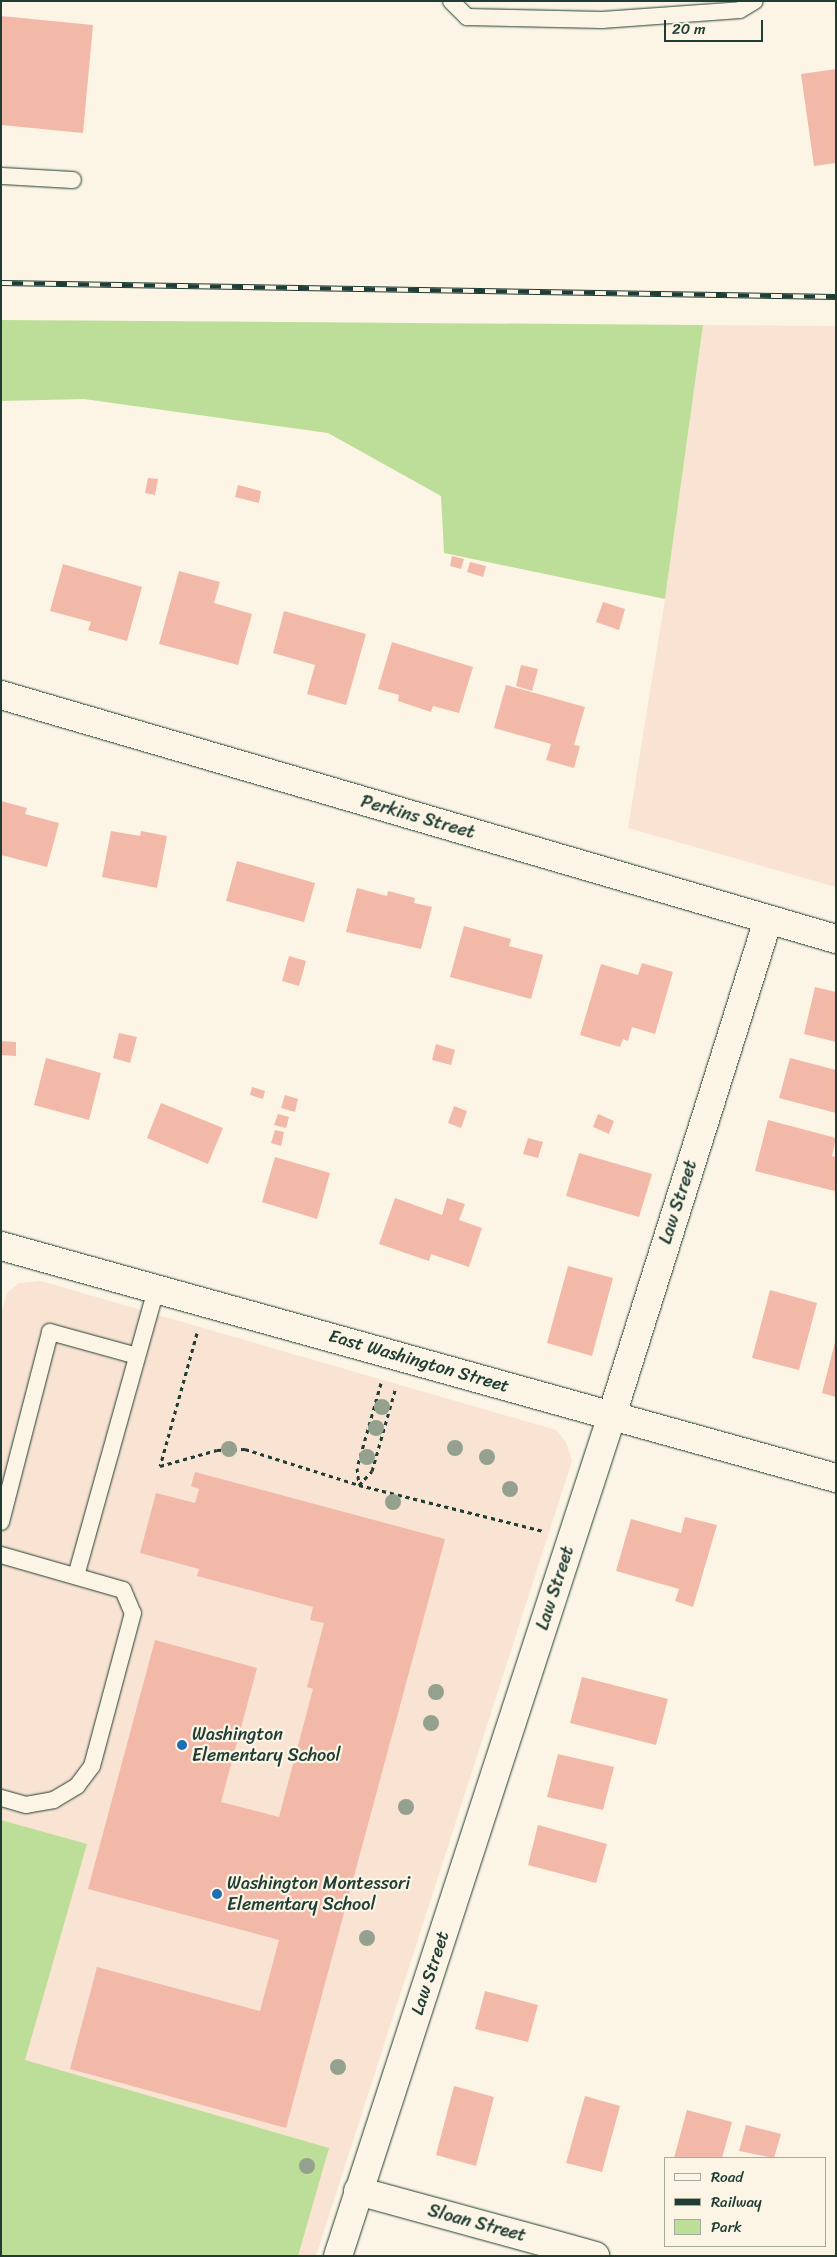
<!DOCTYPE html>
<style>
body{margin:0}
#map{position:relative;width:837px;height:2257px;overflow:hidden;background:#fcf5e5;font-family:Sriracha,sans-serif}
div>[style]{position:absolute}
.built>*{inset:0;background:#f9e3d3}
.green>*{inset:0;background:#bdde98}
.building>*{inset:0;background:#f2b9a8}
.path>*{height:3px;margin-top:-1.5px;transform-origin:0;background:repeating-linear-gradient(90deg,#1f3d34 0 4px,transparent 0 8px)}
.roads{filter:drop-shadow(0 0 1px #1f3d34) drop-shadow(0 0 1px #1f3d34)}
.service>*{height:16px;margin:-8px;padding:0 8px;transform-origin:8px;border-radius:8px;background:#fcf5e5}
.minor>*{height:28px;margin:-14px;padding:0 14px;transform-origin:14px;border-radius:14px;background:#fcf5e5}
.tertiary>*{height:28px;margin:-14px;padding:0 14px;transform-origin:14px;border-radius:14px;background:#fcf5e5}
.rail>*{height:5.5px;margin-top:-2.75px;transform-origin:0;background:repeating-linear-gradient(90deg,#fcf5e5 0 11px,#1f3d34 0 22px);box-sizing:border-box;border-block:1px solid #1f3d34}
.trees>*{width:16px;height:16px;margin:-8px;border-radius:50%;background:#94a18f}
.dots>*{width:14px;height:14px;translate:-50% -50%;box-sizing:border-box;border:2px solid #fcf5e5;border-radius:50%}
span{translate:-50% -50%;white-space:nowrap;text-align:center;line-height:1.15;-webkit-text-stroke:4.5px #fcf5e5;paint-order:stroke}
.street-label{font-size:18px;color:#1f3d34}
.poi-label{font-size:18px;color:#1f3d34}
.left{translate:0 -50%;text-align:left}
.frame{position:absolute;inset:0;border:2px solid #1f3d34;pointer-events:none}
.legend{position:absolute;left:664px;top:2157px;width:162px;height:90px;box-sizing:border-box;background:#fcf5e5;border:1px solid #a4ab9e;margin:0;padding:6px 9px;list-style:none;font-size:15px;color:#1f3d34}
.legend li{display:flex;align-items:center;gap:10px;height:25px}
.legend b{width:25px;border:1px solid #a4ab9e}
.scale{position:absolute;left:664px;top:20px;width:99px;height:22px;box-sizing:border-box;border:2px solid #1f3d34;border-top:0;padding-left:6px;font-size:15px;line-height:18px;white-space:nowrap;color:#1f3d34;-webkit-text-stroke:4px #fcf5e5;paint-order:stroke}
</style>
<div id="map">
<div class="built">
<i style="clip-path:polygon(703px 325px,836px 326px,836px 887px,628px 828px,665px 599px)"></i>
<i style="clip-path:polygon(41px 1281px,556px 1430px,566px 1442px,572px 1461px,316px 2256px,1px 2256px,1px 1314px,7px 1293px,19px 1283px)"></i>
</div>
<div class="green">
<i style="clip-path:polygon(1px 320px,703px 325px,665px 599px,444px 553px,441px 496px,328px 433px,84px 399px,1px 401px)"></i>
<i style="clip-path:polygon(1px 1820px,87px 1844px,25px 2060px,329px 2148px,298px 2256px,1px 2256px)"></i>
</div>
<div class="building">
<i style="clip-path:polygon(1px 16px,93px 25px,83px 133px,1px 125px)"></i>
<i style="clip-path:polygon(836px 69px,836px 163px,814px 166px,801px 74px)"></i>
<i style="clip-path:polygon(148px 478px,158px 479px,155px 495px,145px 493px)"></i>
<i style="clip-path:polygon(238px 485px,261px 491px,259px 503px,235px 497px)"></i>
<i style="clip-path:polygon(452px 556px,464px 559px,461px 569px,450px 566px)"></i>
<i style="clip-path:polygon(470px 562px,486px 566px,483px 577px,467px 572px)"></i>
<i style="clip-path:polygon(63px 564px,142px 587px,127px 641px,88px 630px,91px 622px,50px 611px)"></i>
<i style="clip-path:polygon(179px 571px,220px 582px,214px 603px,252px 614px,238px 665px,159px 644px)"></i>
<i style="clip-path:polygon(603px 602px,625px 609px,619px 630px,596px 622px)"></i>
<i style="clip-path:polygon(284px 611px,366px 634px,346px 705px,307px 694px,315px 665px,273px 653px)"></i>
<i style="clip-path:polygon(392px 642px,473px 667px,459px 713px,433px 706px,431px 712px,398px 701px,399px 695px,378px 689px)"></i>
<i style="clip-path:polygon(521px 665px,538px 669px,532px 691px,516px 686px)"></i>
<i style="clip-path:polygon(506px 685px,585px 707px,574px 745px,580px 746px,574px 768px,546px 760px,551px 744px,494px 728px)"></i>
<i style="clip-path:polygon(1px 801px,27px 808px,25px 814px,59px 823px,47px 867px,1px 855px)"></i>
<i style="clip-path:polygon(111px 831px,140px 836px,141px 831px,167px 836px,157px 888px,102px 877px)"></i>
<i style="clip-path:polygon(237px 861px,315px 883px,304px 922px,226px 901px)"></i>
<i style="clip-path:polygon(357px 888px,387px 896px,388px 891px,415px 898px,414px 903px,432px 907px,421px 949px,346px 932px)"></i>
<i style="clip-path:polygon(464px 926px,511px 939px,509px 946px,543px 955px,531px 999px,450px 977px)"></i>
<i style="clip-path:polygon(289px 956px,306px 961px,299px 986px,282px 981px)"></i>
<i style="clip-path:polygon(642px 963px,673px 972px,655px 1034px,632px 1027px,628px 1041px,623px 1039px,620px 1047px,580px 1035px,601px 964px,638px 975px)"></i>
<i style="clip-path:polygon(815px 987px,836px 992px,836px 1042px,804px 1034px)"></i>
<i style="clip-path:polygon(119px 1033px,137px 1037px,130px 1063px,113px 1058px)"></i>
<i style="clip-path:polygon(1px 1041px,16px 1042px,16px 1056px,1px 1055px)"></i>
<i style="clip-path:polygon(436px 1044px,455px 1050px,451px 1065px,432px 1060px)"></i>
<i style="clip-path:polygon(46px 1058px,101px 1073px,89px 1120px,34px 1105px)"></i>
<i style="clip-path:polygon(790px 1058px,836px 1070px,836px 1113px,779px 1098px)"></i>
<i style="clip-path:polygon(252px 1087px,265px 1091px,263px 1099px,250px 1095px)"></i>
<i style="clip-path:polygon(285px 1095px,298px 1099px,295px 1112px,281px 1108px)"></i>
<i style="clip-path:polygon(161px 1103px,223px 1128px,208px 1164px,147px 1138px)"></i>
<i style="clip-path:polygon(454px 1106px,467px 1111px,461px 1128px,448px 1123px)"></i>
<i style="clip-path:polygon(278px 1114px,289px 1117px,286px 1128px,274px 1125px)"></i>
<i style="clip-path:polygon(598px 1114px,614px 1121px,609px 1134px,593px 1127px)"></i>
<i style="clip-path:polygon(768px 1120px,836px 1138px,832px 1156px,836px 1157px,835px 1191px,755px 1171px)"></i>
<i style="clip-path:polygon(275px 1130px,284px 1132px,281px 1146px,271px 1143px)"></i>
<i style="clip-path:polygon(528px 1138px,543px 1142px,538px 1158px,523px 1154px)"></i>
<i style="clip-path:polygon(579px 1153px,652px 1174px,639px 1217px,566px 1196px)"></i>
<i style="clip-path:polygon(275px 1157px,330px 1173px,317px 1219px,262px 1202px)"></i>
<i style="clip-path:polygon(395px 1198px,442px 1215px,447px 1198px,465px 1204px,459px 1220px,482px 1228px,469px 1267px,431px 1254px,429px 1261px,379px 1244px)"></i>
<i style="clip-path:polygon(568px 1266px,613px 1278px,592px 1356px,547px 1343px)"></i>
<i style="clip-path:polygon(770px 1290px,817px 1303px,799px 1370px,752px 1358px)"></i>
<i style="clip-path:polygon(835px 1342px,836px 1342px,836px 1397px,822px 1393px)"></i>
<i style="clip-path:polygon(195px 1472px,445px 1539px,286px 2128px,70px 2069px,97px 1967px,260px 2011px,279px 1940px,88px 1889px,155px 1640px,257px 1668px,221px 1802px,279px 1817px,313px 1689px,307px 1687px,324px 1623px,310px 1620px,313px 1607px,197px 1576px,199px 1569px,140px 1553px,156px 1493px,195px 1503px,199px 1489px,191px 1486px)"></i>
<i style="clip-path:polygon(685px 1517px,717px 1525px,693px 1607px,675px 1601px,679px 1589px,616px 1571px,631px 1519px,681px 1533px)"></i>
<i style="clip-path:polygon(582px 1677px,668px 1699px,656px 1745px,570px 1723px)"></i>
<i style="clip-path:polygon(558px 1754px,614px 1767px,603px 1810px,547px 1797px)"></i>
<i style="clip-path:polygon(538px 1825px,607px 1844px,596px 1883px,528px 1865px)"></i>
<i style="clip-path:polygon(485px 1991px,538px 2005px,528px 2042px,475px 2029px)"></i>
<i style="clip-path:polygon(454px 2086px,494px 2097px,476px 2166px,436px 2155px)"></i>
<i style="clip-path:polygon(585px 2096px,620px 2106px,602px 2172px,566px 2163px)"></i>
<i style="clip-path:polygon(687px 2110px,732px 2122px,722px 2158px,674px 2158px)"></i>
<i style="clip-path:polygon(746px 2125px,781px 2134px,774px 2158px,739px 2151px)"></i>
</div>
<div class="path">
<i style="left:197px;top:1333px;width:138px;rotate:105.5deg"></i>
<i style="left:160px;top:1466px;width:59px;rotate:-15.7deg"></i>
<i style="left:217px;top:1450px;width:28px;rotate:-2deg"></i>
<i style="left:245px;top:1449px;width:120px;rotate:17.5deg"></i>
<i style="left:359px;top:1485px;width:190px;rotate:14deg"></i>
<i style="left:381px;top:1383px;width:88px;rotate:105.8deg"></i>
<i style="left:357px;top:1468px;width:17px;rotate:83deg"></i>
<i style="left:359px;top:1485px;width:19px;rotate:-47deg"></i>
<i style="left:372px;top:1471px;width:87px;rotate:-74.1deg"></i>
</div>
<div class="roads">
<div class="service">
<i style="left:451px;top:1px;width:23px;rotate:45deg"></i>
<i style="left:467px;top:17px;width:135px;rotate:1.3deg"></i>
<i style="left:602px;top:20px;width:138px;rotate:-4.1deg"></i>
<i style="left:740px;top:10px;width:17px;rotate:-31deg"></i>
<i style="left:1px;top:176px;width:72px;rotate:3.2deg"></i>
<i style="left:1px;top:1522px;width:196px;rotate:-75.5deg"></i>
<i style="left:50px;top:1332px;width:90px;rotate:15.4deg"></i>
<i style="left:1px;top:1555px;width:127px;rotate:16deg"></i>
<i style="left:123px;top:1590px;width:25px;rotate:67deg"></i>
<i style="left:133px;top:1613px;width:158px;rotate:105deg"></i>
<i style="left:92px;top:1766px;width:25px;rotate:127deg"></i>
<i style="left:77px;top:1786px;width:27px;rotate:149deg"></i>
<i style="left:54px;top:1800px;width:28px;rotate:170deg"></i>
<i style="left:26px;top:1805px;width:26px;rotate:-164deg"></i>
<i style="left:76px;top:1576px;width:298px;rotate:-74.4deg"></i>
</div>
<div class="minor">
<i style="left:1px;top:695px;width:870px;rotate:16.29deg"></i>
<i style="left:358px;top:2191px;width:246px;rotate:15.3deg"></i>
<i style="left:338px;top:2256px;width:885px;rotate:-71.95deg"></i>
<i style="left:612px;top:1415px;width:519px;rotate:-72.51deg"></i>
</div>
<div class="tertiary">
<i style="left:1px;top:1246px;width:867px;rotate:15.53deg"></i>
</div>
</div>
<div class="rail">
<i style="left:1px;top:283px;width:835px;rotate:0.96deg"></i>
</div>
<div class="trees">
<i style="left:382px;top:1407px"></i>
<i style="left:376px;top:1428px"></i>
<i style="left:455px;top:1448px"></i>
<i style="left:229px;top:1449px"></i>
<i style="left:367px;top:1457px"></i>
<i style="left:487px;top:1457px"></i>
<i style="left:510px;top:1489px"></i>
<i style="left:393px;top:1502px"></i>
<i style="left:436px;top:1692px"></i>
<i style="left:431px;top:1723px"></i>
<i style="left:406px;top:1807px"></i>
<i style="left:367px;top:1938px"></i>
<i style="left:338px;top:2067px"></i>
<i style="left:307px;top:2166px"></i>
</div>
<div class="dots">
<i style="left:182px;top:1745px;background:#1f6fb2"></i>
<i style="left:217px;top:1894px;background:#1f6fb2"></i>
</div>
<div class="street-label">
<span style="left:418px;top:817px;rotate:16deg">Perkins Street</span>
<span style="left:678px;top:1202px;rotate:-72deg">Law Street</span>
<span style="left:419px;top:1361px;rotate:16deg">East Washington Street</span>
<span style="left:555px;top:1588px;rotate:-72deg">Law Street</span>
<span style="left:430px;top:1973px;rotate:-72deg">Law Street</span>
<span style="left:477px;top:2223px;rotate:15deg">Sloan Street</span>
</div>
<div class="poi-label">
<span class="left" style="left:192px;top:1745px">Washington<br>Elementary School</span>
<span class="left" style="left:227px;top:1894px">Washington Montessori<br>Elementary School</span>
</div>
<div class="frame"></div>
<ul class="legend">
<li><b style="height:6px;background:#fcf5e5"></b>Road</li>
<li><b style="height:6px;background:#1f3d34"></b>Railway</li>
<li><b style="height:14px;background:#bdde98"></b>Park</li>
</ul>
<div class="scale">20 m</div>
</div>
